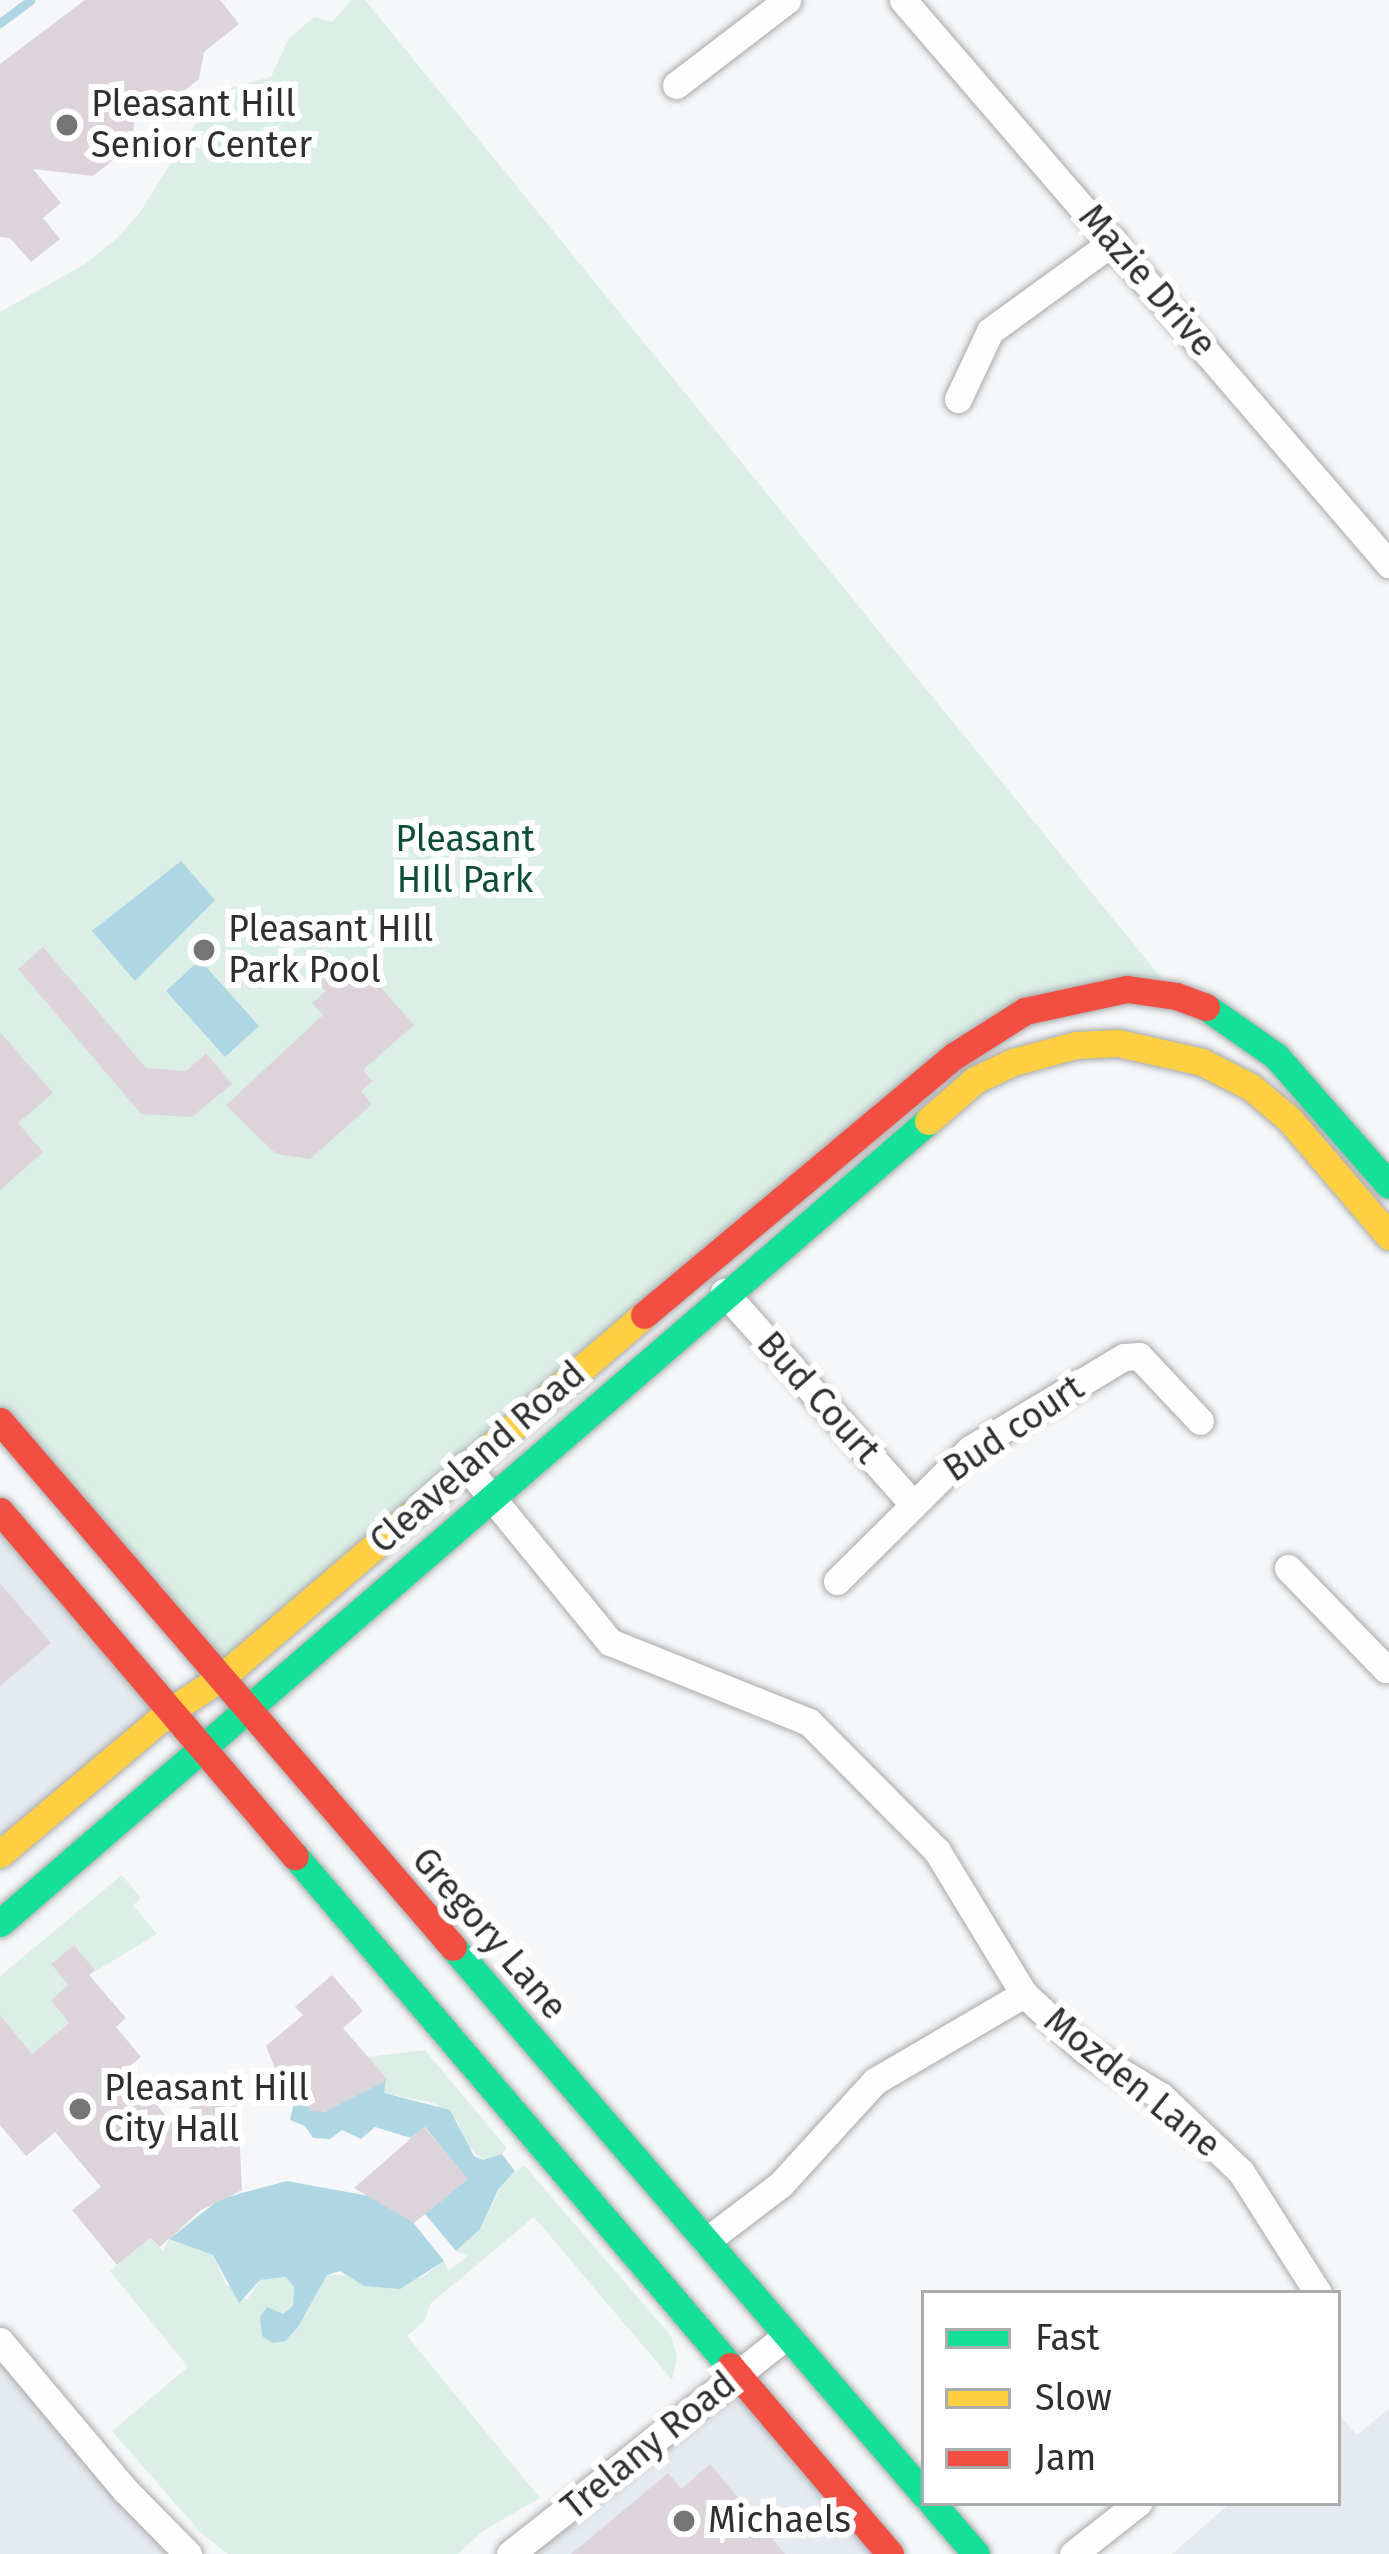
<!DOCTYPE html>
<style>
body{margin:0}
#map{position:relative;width:1389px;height:2554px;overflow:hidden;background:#f5f7f9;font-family:"Fira Sans",sans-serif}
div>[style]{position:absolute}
.built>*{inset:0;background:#e4eaef}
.green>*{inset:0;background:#dbefe6}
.water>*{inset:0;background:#afd7e3}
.stream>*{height:9px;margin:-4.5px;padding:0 4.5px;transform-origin:4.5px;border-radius:4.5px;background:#afd7e3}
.building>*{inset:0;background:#dcd4da}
.roads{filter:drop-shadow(0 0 3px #a9aaab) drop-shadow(0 0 3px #a9aaab)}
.street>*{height:27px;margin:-13.5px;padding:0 13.5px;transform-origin:13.5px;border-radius:13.5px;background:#fefefe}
.fast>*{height:27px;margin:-13.5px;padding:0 13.5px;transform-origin:13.5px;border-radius:13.5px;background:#16e098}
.slow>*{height:27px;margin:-13.5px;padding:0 13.5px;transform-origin:13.5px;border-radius:13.5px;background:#ffcf43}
.jam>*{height:27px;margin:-13.5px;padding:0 13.5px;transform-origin:13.5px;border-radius:13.5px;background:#f24e42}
.dots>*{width:33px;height:33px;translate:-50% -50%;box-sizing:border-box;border:6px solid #fff;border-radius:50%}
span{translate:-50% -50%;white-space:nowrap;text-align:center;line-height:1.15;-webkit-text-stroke:12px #fff;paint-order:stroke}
.poi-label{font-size:36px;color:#2e2f30}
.left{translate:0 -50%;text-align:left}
.street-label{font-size:36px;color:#2e2f30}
.park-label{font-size:36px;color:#0c4d36}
.legend{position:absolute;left:921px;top:2290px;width:420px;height:216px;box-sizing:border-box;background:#fff;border:3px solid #abacac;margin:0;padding:15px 21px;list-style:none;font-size:36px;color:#2e2f30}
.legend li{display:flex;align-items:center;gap:24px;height:60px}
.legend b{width:60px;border:3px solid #abacac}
</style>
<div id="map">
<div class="built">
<i style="clip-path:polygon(0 1511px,170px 1711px,0 1854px)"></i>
<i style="clip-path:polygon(0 2341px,188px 2554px,0 2554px)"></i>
<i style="clip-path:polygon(738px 2373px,890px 2554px,510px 2554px)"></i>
<i style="clip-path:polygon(1389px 2409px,1389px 2554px,1172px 2554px,1230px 2503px,1338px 2503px,1338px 2414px,1357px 2435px)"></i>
</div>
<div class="green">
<i style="clip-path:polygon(352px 0,365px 0,1176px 996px,1025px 1011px,222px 1677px,0 1421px,0 312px,85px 264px,116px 239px,139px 214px,198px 120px,233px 87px,271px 77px,289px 38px,314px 17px,332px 22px)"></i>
<i style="clip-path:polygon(122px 1875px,141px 1898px,133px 1905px,157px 1934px,89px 1975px,95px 1970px,74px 1945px,51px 1964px,68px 1985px,51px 2000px,69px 2023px,55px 2035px,40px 2064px,5px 2021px,0 2024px,0 1976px)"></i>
<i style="clip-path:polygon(425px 2050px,507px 2148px,502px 2154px,483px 2160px,467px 2145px,457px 2120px,434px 2103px,384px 2093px,368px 2057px)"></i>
<i style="clip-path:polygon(524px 2165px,671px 2336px,677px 2357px,672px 2380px,534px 2217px,430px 2304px,425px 2320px,407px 2336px,540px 2498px,483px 2531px,458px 2554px,228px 2554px,201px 2533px,112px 2431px,188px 2367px,110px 2271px,150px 2238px,163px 2251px,169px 2239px,213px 2255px,226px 2284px,247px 2300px,260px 2280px,286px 2277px,294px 2286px,293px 2306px,283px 2314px,260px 2317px,262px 2336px,298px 2327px,327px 2275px,421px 2278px,444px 2261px,449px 2271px,468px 2256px,456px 2251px,480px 2229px,504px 2181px)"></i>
</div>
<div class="water">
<i style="clip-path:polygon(181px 861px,215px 900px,135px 981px,92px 931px)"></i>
<i style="clip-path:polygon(200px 960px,259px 1026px,225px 1057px,166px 991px)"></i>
<i style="clip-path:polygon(386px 2078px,384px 2093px,450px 2110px,474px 2156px,483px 2160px,502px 2154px,515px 2171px,498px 2190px,480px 2229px,456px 2251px,425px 2214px,467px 2179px,425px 2127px,411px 2138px,375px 2127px,361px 2139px,342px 2130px,330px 2139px,313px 2138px,305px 2126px,290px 2120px,294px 2102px,324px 2112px)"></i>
<i style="clip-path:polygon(287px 2181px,369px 2196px,412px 2221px,444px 2261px,400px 2289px,364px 2286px,340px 2271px,327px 2275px,298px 2327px,285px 2341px,273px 2343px,262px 2336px,260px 2317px,267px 2307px,283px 2314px,293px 2306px,294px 2287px,286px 2277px,260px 2280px,239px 2303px,213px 2255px,169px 2239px,220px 2199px)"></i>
</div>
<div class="stream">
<i style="left:0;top:23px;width:38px;rotate:-37deg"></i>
</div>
<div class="building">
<i style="clip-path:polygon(85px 0,220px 0,239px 24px,204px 52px,199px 79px,178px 96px,139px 93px,131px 146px,93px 176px,33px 169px,61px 203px,43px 218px,60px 239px,31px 262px,10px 238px,0 237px,0 64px)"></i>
<i style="clip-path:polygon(43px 947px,146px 1068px,186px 1071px,206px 1053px,232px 1084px,192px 1117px,141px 1114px,18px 969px)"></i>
<i style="clip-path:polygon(334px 963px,347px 973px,360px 964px,414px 1025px,363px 1070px,373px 1081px,361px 1091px,372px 1104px,310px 1159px,276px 1154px,226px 1105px,323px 1015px,312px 1003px,326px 991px,312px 979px)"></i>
<i style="clip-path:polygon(0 1032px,53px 1093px,18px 1123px,43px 1152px,0 1190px)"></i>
<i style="clip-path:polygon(0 1583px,51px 1643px,0 1686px)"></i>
<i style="clip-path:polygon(74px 1945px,95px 1970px,89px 1975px,126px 2018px,116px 2027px,141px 2057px,126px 2069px,172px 2123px,236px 2071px,242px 2190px,201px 2210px,160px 2247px,150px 2238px,117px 2265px,72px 2210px,101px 2187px,55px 2132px,26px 2156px,0 2125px,0 2015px,32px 2054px,69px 2023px,51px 2000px,68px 1985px,51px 1964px)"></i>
<i style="clip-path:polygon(332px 1975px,363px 2011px,343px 2028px,388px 2080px,324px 2112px,310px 2111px,307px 2104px,288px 2101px,266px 2046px,303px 2015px,295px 2007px)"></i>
<i style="clip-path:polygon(424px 2127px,468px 2179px,414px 2223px,354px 2188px)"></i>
<i style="clip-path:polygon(710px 2464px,785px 2554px,571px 2554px,668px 2473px,681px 2489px)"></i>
</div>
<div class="roads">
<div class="street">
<i style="left:903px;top:0;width:745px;rotate:49.25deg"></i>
<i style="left:676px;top:85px;width:140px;rotate:-37.4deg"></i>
<i style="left:958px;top:399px;width:75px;rotate:-64.8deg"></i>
<i style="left:990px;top:331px;width:153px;rotate:-36deg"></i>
<i style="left:724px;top:1292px;width:283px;rotate:48.3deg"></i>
<i style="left:465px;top:1465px;width:229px;rotate:50.7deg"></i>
<i style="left:610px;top:1642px;width:214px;rotate:21.9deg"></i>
<i style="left:809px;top:1722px;width:182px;rotate:45.2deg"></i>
<i style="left:937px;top:1851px;width:167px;rotate:58.7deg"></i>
<i style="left:1024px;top:1994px;width:84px;rotate:42.6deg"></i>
<i style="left:1086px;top:2051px;width:87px;rotate:31deg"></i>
<i style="left:1161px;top:2096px;width:110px;rotate:43.5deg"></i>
<i style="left:1241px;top:2172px;width:143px;rotate:57.5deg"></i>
<i style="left:1288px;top:1568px;width:141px;rotate:45.9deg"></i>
<i style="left:1386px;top:1669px;width:4px;rotate:-45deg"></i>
<i style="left:837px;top:1581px;width:187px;rotate:-44.8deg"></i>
<i style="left:970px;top:1449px;width:179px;rotate:-30.9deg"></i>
<i style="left:1124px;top:1357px;width:15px;rotate:-4deg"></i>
<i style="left:1139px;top:1356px;width:89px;rotate:46.8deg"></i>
<i style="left:706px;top:2241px;width:94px;rotate:-37.2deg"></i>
<i style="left:781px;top:2184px;width:139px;rotate:-47.6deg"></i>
<i style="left:875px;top:2081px;width:173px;rotate:-30.3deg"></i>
<i style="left:0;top:2341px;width:194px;rotate:50deg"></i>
<i style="left:125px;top:2490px;width:90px;rotate:45.5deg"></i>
<i style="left:510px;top:2554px;width:353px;rotate:-38.3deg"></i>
<i style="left:1073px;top:2554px;width:83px;rotate:-38.1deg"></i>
</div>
<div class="fast">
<i style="left:1206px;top:1007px;width:85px;rotate:35deg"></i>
<i style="left:1276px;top:1056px;width:171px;rotate:48.8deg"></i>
<i style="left:295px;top:1856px;width:670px;rotate:49.54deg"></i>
<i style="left:0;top:1923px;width:1227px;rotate:-40.83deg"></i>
<i style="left:453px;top:1947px;width:722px;rotate:49.27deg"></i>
<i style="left:932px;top:2503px;width:67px;rotate:49.2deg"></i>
</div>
<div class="slow">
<i style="left:928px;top:1121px;width:62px;rotate:-41.1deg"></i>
<i style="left:975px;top:1080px;width:42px;rotate:-25.3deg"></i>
<i style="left:1013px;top:1062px;width:65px;rotate:-15.1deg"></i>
<i style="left:1076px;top:1045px;width:42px;rotate:-2.7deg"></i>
<i style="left:1118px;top:1043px;width:86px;rotate:12.7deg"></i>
<i style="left:1202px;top:1062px;width:55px;rotate:27deg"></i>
<i style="left:1251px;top:1087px;width:51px;rotate:40.2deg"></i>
<i style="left:1290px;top:1120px;width:153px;rotate:49.5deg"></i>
<i style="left:0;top:1854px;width:222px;rotate:-40.1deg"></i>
<i style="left:170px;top:1711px;width:62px;rotate:-33.2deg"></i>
<i style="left:222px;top:1677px;width:556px;rotate:-40.62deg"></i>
</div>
<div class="jam">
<i style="left:644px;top:1315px;width:404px;rotate:-39.9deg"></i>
<i style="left:954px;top:1056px;width:84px;rotate:-32.4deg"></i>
<i style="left:1025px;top:1011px;width:104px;rotate:-12.2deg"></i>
<i style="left:1127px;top:989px;width:49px;rotate:8.1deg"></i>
<i style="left:1176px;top:996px;width:32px;rotate:20deg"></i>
<i style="left:0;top:1421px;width:694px;rotate:49.26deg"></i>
<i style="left:0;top:1511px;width:454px;rotate:49.5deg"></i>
<i style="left:730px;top:2366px;width:247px;rotate:49.6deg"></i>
</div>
</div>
<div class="dots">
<i style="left:67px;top:125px;background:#747576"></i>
<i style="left:204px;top:950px;background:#747576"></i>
<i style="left:80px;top:2109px;background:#747576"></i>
<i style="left:684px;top:2521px;background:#747576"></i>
</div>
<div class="poi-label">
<span class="left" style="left:91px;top:125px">Pleasant Hill<br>Senior Center</span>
<span class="left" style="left:228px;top:950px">Pleasant HIll<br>Park Pool</span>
<span class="left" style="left:104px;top:2109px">Pleasant Hill<br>City Hall</span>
<span class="left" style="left:708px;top:2521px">Michaels</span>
</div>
<div class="street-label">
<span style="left:1147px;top:281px;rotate:49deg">Mazie Drive</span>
<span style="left:818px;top:1398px;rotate:48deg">Bud Court</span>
<span style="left:1014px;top:1429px;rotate:-34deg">Bud court</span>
<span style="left:478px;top:1458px;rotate:-41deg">Cleaveland Road</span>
<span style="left:489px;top:1934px;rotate:49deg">Gregory Lane</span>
<span style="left:1132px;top:2083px;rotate:39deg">Mozden Lane</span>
<span style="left:649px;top:2446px;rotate:-39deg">Trelany Road</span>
</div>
<div class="park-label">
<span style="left:465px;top:860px">Pleasant<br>HIll Park</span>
</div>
<ul class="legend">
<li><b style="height:15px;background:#16e098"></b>Fast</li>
<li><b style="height:15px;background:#ffcf43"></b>Slow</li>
<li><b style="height:15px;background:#f24e42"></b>Jam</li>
</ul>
</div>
